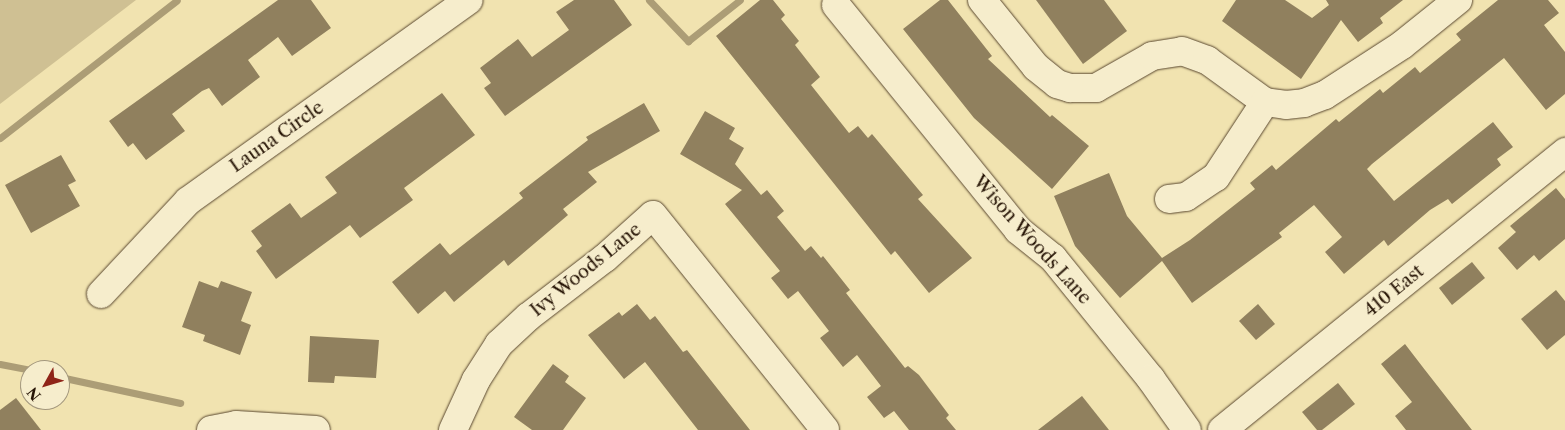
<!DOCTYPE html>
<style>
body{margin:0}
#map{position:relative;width:1565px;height:430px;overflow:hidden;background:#f1e3b0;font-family:"Libre Caslon Text",serif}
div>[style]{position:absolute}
.green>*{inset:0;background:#cfc093}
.stream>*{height:7px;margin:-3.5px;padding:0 3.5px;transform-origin:3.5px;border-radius:3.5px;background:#ac9d76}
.building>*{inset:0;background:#90805e}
.roads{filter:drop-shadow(0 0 1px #5a4830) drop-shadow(0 0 1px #5a4830)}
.street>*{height:28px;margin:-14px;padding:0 14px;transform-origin:14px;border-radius:14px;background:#f6edcc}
span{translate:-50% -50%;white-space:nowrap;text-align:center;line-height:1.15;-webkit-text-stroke:4.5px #f6edcc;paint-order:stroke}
.street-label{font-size:18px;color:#271506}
.north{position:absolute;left:20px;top:360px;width:50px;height:50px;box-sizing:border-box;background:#f6edcc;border:1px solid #a3977d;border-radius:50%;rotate:231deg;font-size:14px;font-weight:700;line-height:20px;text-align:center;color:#271506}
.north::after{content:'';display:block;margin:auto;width:18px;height:22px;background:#8f2418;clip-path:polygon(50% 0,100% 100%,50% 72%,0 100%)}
</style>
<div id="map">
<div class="green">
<i style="clip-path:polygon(0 0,136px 0,0 104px)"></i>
</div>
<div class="stream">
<i style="left:649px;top:0;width:57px;rotate:46.4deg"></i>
<i style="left:688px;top:41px;width:66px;rotate:-38.3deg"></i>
<i style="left:0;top:138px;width:224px;rotate:-37.9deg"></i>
<i style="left:0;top:364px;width:31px;rotate:11deg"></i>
<i style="left:60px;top:377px;width:123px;rotate:12.2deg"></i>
</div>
<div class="building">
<i style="clip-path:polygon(278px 0,311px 0,331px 28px,292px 56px,278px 37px,248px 60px,260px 77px,222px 106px,209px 88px,202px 91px,172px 114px,185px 131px,146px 160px,133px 143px,128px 147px,109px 121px)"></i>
<i style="clip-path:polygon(574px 0,614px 0,632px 25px,505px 116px,484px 88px,491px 83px,480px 68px,518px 39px,532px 57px,569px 30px,556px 12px)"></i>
<i style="clip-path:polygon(760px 0,773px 0,785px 15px,781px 19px,799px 41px,795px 45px,820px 77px,811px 85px,849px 133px,858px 126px,868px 138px,872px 134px,923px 195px,918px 199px,972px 258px,929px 293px,895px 251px,891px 255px,716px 36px)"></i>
<i style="clip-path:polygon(940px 0,948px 0,992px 56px,988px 59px,1050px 117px,1052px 115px,1089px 146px,1052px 189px,974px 118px,903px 29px)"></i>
<i style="clip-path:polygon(1036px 0,1104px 0,1127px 31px,1083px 64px)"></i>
<i style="clip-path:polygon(1236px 0,1285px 0,1312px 18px,1329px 5px,1326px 0,1403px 0,1380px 18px,1383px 23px,1358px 42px,1341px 20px,1301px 79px,1222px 21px)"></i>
<i style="clip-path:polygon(1498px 0,1548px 0,1559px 13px,1544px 25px,1565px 52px,1565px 94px,1546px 110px,1504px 58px,1372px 164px,1367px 169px,1394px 201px,1493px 122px,1513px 147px,1497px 159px,1501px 165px,1452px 204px,1448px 199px,1430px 210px,1388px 246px,1384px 240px,1344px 274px,1325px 252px,1342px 237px,1314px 205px,1279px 233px,1282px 237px,1192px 303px,1162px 261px,1120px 298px,1075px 246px,1054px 196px,1109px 173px,1127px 216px,1162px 258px,1190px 240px,1255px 189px,1250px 183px,1272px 165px,1276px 170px,1336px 119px,1339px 122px,1380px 89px,1383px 93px,1415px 67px,1420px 73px,1461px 40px,1456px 34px)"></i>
<i style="clip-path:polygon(442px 93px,475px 135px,404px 188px,413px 200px,360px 238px,350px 225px,276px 279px,256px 251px,262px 246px,251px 231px,290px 203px,301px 218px,337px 193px,325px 177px)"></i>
<i style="clip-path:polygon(644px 103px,660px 131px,588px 172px,597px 182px,563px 209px,568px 215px,508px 266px,504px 260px,454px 302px,445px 291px,418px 314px,392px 282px,440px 243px,450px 255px,523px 198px,519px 193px,588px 140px,586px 137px)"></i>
<i style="clip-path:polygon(705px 111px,735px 128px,729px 139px,744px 148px,735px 164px,761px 195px,767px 190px,784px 211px,777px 217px,805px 251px,811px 246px,821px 258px,823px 256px,850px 290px,846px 293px,905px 368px,908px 366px,919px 375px,949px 415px,946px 418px,956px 430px,909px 430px,894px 411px,884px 418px,867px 397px,881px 386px,857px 355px,843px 367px,820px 338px,829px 331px,798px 291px,788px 299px,771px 278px,780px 271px,725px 204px,742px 190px,680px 154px)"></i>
<i style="clip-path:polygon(61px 155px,76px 181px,68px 185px,80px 206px,31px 233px,5px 185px)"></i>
<i style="clip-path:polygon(1556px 188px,1565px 199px,1565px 239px,1539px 261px,1534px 255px,1517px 270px,1498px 248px,1516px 232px,1510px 226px)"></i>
<i style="clip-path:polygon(1472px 262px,1485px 278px,1452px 305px,1439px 288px)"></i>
<i style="clip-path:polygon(199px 281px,218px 288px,221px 281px,252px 292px,241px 321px,251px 325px,240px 355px,203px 341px,205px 335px,182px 327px)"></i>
<i style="clip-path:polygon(1556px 290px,1565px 301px,1565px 335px,1547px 350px,1521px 319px)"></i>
<i style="clip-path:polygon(637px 304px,650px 320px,655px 316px,683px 352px,687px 350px,750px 430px,698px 430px,645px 362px,624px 379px,588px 335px,619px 312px,622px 316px)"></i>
<i style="clip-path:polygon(1258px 304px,1275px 324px,1256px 340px,1239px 321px)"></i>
<i style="clip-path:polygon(310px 336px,379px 340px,376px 378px,335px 376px,334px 383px,308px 382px)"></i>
<i style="clip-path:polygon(1405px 344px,1425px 370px,1472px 430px,1406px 430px,1395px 416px,1412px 402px,1381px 364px)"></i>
<i style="clip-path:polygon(553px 364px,569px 376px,565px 382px,586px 398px,563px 430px,532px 430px,514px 417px)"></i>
<i style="clip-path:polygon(1338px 383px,1355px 404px,1322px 430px,1317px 430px,1302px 412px)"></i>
<i style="clip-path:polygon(1082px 396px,1109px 430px,1038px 430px)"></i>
<i style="clip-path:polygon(16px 398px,41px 430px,0 430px,0 410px)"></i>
</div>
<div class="roads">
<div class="street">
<i style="left:982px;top:0;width:86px;rotate:51.1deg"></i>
<i style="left:1036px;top:67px;width:27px;rotate:39deg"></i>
<i style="left:1057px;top:84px;width:14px;rotate:17deg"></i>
<i style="left:1070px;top:88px;width:26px"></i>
<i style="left:1096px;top:88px;width:64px;rotate:-29.7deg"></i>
<i style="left:1152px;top:56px;width:30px;rotate:-9deg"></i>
<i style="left:1182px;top:51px;width:27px;rotate:20deg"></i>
<i style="left:1207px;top:60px;width:72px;rotate:35.9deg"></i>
<i style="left:1265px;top:102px;width:21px;rotate:8deg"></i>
<i style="left:1286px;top:105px;width:18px;rotate:-6deg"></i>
<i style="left:1304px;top:103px;width:22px;rotate:-21deg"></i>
<i style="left:1325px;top:95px;width:92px;rotate:-33deg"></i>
<i style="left:1402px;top:45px;width:72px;rotate:-38.8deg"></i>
<i style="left:836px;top:5px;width:289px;rotate:51deg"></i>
<i style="left:1018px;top:230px;width:45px;rotate:38.7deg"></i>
<i style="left:1053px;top:258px;width:156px;rotate:51deg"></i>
<i style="left:1151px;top:379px;width:62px;rotate:54.8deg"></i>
<i style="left:1169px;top:199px;width:17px;rotate:-7deg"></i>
<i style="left:1186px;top:197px;width:36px;rotate:-34deg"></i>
<i style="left:1216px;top:177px;width:90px;rotate:-56.8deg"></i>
<i style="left:101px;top:294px;width:127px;rotate:-46.9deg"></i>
<i style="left:188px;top:201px;width:345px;rotate:-35.6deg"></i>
<i style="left:211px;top:430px;width:25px;rotate:-11deg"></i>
<i style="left:236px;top:425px;width:80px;rotate:3.6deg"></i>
<i style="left:453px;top:430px;width:55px;rotate:-65.3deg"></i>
<i style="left:476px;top:380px;width:43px;rotate:-57.4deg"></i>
<i style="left:499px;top:344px;width:40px;rotate:-43deg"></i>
<i style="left:528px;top:317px;width:97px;rotate:-37.5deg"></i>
<i style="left:605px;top:258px;width:64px;rotate:-41.9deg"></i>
<i style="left:653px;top:215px;width:275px;rotate:51.3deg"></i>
<i style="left:1222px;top:430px;width:442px;rotate:-39deg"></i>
</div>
</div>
<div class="street-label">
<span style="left:277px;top:137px;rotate:-35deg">Launa Circle</span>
<span style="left:1032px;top:240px;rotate:48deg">Wison Woods Lane</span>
<span style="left:586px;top:270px;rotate:-39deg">Ivy Woods Lane</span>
<span style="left:1394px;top:291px;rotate:-39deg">410 East</span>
</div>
<div class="north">N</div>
</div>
